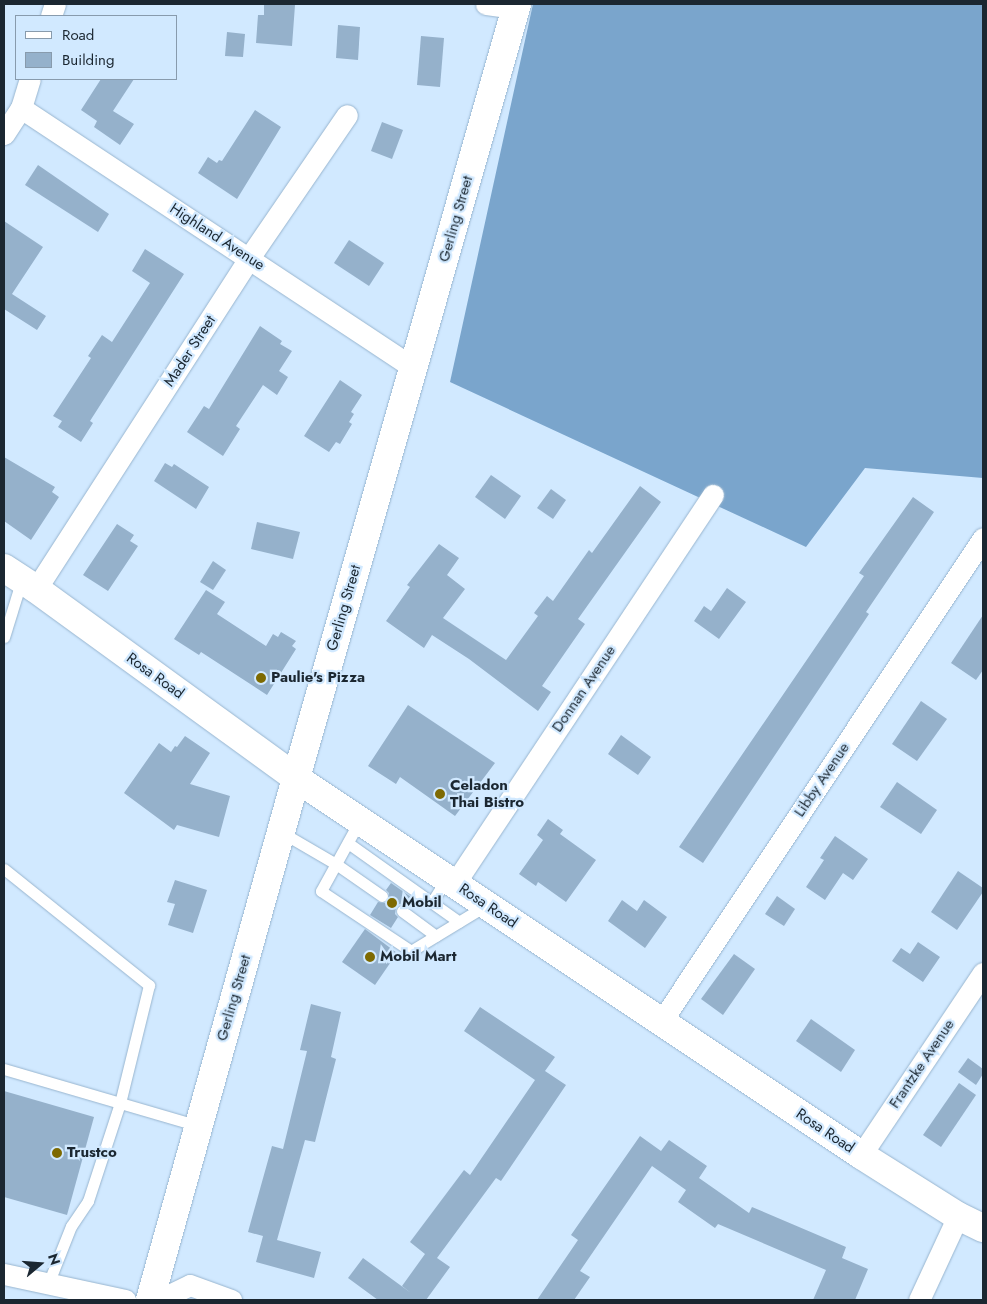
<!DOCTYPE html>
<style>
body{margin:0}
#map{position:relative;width:987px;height:1304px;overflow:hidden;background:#d1e9ff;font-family:Jost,sans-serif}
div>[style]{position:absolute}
.forest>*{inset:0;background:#7aa5cc}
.building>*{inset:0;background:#95b1cb}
.roads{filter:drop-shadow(0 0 1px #98b5cf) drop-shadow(0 0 1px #98b5cf)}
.lane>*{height:11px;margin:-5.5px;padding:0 5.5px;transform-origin:5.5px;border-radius:5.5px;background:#fff}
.street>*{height:21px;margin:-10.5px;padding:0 10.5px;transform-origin:10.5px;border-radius:10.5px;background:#fff}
.secondary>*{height:28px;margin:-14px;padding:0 14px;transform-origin:14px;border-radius:14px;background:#fff}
.dots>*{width:14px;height:14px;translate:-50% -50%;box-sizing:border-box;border:2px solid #d1e9ff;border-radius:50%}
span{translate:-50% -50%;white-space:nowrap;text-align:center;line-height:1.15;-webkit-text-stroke:4.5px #d1e9ff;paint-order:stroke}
.street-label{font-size:15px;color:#1b2731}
.poi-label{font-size:15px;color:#1b2731;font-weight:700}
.left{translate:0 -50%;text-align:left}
.frame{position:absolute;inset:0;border:5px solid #1b2731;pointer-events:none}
.legend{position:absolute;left:15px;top:15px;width:162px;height:65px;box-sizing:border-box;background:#d1e9ff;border:1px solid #889bad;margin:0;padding:6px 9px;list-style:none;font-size:15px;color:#1b2731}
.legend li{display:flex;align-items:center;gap:10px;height:25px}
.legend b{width:25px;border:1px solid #889bad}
.north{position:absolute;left:15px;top:1239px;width:50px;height:50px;-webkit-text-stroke:4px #d1e9ff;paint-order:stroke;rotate:72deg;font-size:14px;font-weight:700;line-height:20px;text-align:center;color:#1b2731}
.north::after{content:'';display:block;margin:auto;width:18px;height:22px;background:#1b2731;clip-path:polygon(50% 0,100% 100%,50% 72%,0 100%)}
</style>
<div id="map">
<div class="forest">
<i style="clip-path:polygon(533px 4px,983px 4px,983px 478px,865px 468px,806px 547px,450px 382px)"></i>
</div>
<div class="building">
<i style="clip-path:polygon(264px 4px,295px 5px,292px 46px,256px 43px,258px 15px,264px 15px)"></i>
<i style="clip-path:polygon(338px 25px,360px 27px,358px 60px,336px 58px)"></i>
<i style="clip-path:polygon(227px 32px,245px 34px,243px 57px,225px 56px)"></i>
<i style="clip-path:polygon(421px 36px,444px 38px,440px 87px,417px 85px)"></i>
<i style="clip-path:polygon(101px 79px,134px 79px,113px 111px,134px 124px,120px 145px,94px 127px,97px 121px,81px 110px)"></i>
<i style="clip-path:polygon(255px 110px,281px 127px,237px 199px,198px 173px,208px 157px,217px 163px,219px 160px,222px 161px)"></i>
<i style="clip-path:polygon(382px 122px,403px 130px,392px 159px,371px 151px)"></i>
<i style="clip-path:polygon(38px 165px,109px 214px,98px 232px,25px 185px)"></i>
<i style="clip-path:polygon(4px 221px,43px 247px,12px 294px,46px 316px,37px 330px,4px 309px)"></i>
<i style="clip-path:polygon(349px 240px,384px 263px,369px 286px,334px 263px)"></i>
<i style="clip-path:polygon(145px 249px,184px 274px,90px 421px,93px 423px,81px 442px,58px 427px,62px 421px,53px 416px,91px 358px,88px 356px,102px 335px,112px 342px,150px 283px,132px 271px)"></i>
<i style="clip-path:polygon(260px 326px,282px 341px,280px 344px,292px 351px,279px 371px,288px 377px,277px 395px,263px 385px,236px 426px,240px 429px,223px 456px,187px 432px,204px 406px,209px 409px)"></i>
<i style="clip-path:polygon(340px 380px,362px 395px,351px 412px,354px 414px,349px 422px,352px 424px,340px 444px,336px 442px,329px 452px,304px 436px)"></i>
<i style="clip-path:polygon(4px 457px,55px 487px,52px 492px,59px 497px,31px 540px,4px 521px)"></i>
<i style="clip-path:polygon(165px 463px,172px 467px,174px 464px,209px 487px,196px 509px,154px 481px)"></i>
<i style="clip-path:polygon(491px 475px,521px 496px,505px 519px,475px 497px)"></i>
<i style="clip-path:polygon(640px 486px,661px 502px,578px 619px,585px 624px,542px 686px,551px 692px,538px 711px,469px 659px,432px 635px,424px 648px,386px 621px,410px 587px,407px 585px,439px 544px,459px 558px,447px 575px,465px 589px,443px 618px,506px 660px,538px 616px,534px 613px,547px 596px,553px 601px,589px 550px,592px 553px)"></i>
<i style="clip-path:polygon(551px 489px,566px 500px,553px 519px,537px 508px)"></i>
<i style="clip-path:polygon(913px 497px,934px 512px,866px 612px,869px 614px,703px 863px,679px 847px,864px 576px,859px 573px)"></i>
<i style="clip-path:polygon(257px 522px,300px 532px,293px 559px,251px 549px)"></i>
<i style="clip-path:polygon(117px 524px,134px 535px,130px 541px,138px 546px,108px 591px,83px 575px)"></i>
<i style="clip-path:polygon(213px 561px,226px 570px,213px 590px,200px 582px)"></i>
<i style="clip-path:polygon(727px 588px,746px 602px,719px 639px,694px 621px,704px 606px,711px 611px)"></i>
<i style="clip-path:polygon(206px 590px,225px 602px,217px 614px,266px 646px,273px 634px,278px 637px,281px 632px,296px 641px,292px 646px,296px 649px,267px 695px,201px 652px,199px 655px,174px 639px)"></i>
<i style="clip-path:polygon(983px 615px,983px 670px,976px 680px,951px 663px)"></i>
<i style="clip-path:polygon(921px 701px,947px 719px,917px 761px,892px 744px)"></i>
<i style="clip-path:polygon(408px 705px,495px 763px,455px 816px,400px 777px,396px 784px,368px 766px)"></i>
<i style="clip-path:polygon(621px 735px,651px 757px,638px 775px,608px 754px)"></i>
<i style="clip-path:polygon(185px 736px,210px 753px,190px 784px,230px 796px,219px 837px,177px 825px,174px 830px,124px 793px,159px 743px,171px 752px,175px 746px,177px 747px)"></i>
<i style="clip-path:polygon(897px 782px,937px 810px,921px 834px,880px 807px)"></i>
<i style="clip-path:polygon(548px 819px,563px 830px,560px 834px,596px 860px,566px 902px,538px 882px,536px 886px,519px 874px,543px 840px,537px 835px)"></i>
<i style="clip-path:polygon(835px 836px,868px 859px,853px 880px,843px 873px,825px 900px,806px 887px,824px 860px,820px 858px)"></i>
<i style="clip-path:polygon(958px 871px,983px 888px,983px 892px,957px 930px,931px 912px)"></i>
<i style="clip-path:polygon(175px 880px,207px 890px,193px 933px,168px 925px,175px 904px,167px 902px)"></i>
<i style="clip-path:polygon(391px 883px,411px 897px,406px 905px,399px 904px,396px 907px,395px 914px,398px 917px,391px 928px,370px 915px,378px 902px,385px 903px,388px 900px,389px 893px,386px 890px)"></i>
<i style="clip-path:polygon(777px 896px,795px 909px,784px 926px,765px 914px)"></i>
<i style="clip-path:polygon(622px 900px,637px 911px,644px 900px,667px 917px,645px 948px,608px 921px)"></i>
<i style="clip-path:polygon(365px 929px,397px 953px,375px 985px,342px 962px)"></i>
<i style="clip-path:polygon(918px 942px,940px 957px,923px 982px,892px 961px,901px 948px,910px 954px)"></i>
<i style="clip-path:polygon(734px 954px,755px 969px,723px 1015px,701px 999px)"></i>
<i style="clip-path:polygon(311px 1004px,341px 1012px,331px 1057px,336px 1059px,315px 1142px,305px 1140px,277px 1240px,321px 1252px,314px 1278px,256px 1262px,263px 1236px,248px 1232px,272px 1146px,283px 1149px,307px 1051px,300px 1050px)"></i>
<i style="clip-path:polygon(480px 1007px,555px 1057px,545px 1071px,566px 1085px,501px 1181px,496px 1178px,437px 1258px,450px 1267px,426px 1300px,378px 1300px,348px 1278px,363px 1258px,411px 1293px,402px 1286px,425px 1254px,410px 1242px,464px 1170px,470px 1175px,535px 1080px,464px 1031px)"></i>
<i style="clip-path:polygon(811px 1019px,855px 1050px,841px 1072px,796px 1041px)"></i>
<i style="clip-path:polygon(968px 1058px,983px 1069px,983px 1074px,976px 1085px,958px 1072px)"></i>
<i style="clip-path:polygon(959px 1083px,976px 1095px,941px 1147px,923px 1135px)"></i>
<i style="clip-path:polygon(4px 1091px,94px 1117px,67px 1215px,4px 1197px)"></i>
<i style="clip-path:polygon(640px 1136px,661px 1151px,669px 1140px,707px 1166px,699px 1178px,749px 1213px,752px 1207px,846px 1247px,842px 1258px,868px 1269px,855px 1300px,813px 1300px,826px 1270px,718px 1224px,715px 1228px,678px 1202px,686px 1190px,652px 1166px,580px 1271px,590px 1277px,574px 1300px,537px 1300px,578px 1240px,571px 1235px)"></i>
</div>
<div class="roads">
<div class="lane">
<i style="left:4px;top:637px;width:61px;rotate:-72.8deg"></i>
<i style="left:360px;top:820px;width:81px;rotate:118.8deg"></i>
<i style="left:321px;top:891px;width:108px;rotate:33.7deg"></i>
<i style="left:411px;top:951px;width:87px;rotate:-31.3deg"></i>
<i style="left:281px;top:832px;width:64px;rotate:30.2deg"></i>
<i style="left:336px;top:864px;width:56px;rotate:34.8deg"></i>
<i style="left:348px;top:843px;width:136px;rotate:35.4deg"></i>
<i style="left:4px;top:869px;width:186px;rotate:38.7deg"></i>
<i style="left:149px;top:985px;width:122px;rotate:103.8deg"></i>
<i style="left:120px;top:1103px;width:103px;rotate:108.1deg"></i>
<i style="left:88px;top:1201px;width:30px;rotate:124deg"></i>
<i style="left:71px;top:1226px;width:62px;rotate:111.6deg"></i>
<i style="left:432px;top:902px;width:28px;rotate:-58deg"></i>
<i style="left:402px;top:911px;width:42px;rotate:36.3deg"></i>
<i style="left:4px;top:1069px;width:203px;rotate:16.3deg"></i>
</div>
<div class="street">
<i style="left:486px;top:4px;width:30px;rotate:8deg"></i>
<i style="left:51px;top:16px;width:13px;rotate:-72deg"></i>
<i style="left:21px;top:108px;width:470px;rotate:33.5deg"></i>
<i style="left:4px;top:134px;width:31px;rotate:-57deg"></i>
<i style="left:21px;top:108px;width:30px;rotate:-73deg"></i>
<i style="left:36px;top:589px;width:394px;rotate:-57.2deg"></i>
<i style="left:249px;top:258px;width:173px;rotate:-55.6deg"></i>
<i style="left:455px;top:883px;width:466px;rotate:-56.4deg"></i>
<i style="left:661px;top:1022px;width:581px;rotate:-56.36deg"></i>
<i style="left:861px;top:1155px;width:219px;rotate:-56.2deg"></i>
<i style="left:4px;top:1274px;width:124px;rotate:12.1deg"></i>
<i style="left:159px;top:1300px;width:34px;rotate:-26deg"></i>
<i style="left:190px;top:1285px;width:44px;rotate:20.1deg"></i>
<i style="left:919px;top:1300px;width:93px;rotate:-65.1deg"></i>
</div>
<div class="secondary">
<i style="left:4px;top:568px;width:38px;rotate:33deg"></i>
<i style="left:36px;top:589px;width:321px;rotate:36deg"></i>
<i style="left:296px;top:778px;width:679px;rotate:33.71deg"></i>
<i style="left:861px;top:1155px;width:115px;rotate:32.2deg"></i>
<i style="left:958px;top:1216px;width:28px;rotate:26deg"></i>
<i style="left:150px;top:1300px;width:542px;rotate:-74.37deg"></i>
<i style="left:296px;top:778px;width:805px;rotate:-74.06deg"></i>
</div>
</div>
<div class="dots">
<i style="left:261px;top:678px;background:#7e6a02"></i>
<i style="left:440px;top:794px;background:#7e6a02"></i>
<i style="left:392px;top:903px;background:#7e6a02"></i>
<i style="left:370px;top:957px;background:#7e6a02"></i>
<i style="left:57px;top:1153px;background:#7e6a02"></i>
</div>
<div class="street-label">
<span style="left:456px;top:219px;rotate:-74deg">Gerling Street</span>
<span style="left:217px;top:237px;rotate:33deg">Highland Avenue</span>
<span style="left:190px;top:351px;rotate:-57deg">Mader Street</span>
<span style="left:344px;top:608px;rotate:-74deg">Gerling Street</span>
<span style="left:155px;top:676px;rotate:36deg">Rosa Road</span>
<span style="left:584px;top:689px;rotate:-56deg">Donnan Avenue</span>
<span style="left:822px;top:780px;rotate:-56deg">Libby Avenue</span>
<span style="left:488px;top:906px;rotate:34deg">Rosa Road</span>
<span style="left:234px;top:998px;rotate:-74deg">Gerling Street</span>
<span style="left:922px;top:1064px;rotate:-56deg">Frantzke Avenue</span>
<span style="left:825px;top:1131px;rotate:34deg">Rosa Road</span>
</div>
<div class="poi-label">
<span class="left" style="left:271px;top:678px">Paulie's Pizza</span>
<span class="left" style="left:450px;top:794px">Celadon<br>Thai Bistro</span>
<span class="left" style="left:402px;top:903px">Mobil</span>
<span class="left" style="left:380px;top:957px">Mobil Mart</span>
<span class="left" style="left:67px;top:1153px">Trustco</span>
</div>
<div class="frame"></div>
<ul class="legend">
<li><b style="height:6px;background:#fff"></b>Road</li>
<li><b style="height:14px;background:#95b1cb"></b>Building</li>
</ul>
<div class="north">N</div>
</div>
